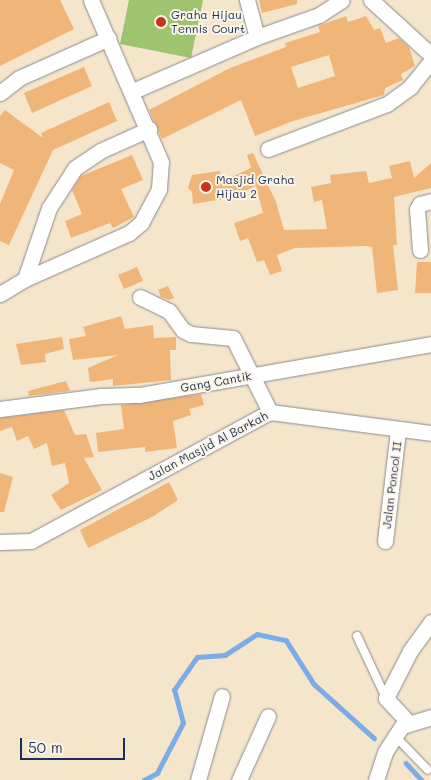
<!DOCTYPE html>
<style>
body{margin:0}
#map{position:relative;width:431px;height:780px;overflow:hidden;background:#f5e5cb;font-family:Mali,sans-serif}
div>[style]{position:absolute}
.green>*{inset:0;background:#9ec46f}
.stream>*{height:4.5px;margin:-2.25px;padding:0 2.25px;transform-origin:2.25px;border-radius:2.25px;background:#7aade7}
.building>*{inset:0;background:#f0b679}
.roads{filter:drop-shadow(0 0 1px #888a94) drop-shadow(0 0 1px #888a94)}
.lane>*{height:8px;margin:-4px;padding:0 4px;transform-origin:4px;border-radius:4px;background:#fff}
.street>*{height:15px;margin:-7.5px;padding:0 7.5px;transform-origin:7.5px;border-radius:7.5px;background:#fff}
.dots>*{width:14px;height:14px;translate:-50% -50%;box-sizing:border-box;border:2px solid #fcf5e5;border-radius:50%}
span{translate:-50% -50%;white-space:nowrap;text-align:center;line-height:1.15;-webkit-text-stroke:4px #fcf5e5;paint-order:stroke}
.poi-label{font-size:12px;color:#1b2f5e}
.left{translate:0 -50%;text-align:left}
.street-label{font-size:12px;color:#1b2f5e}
.scale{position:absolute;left:20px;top:738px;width:105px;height:22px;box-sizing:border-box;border:2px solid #1b2f5e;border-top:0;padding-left:6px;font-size:15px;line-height:18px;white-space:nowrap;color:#1b2f5e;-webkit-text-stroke:4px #fcf5e5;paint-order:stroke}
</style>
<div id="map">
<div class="green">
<i style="clip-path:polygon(129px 0,203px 0,191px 58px,120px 44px)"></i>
</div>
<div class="stream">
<i style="left:406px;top:763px;width:23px;rotate:47deg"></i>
<i style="left:144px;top:780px;width:15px;rotate:-28deg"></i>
<i style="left:157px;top:773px;width:56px;rotate:-62.5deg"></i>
<i style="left:183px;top:723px;width:34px;rotate:-105deg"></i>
<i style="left:174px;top:690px;width:40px;rotate:-55.1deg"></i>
<i style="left:197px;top:657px;width:28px;rotate:-4deg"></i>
<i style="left:225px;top:655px;width:38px;rotate:-33deg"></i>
<i style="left:257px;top:634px;width:30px;rotate:12deg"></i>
<i style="left:286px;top:640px;width:52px;rotate:57.5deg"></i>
<i style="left:314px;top:684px;width:81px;rotate:42deg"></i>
</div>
<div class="building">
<i style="clip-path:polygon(0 0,60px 0,74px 29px,0 66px)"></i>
<i style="clip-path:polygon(259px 0,297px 0,297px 4px,262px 13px)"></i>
<i style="clip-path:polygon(evenodd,346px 16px,348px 22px,366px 16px,374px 30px,380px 28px,386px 43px,399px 38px,409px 47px,415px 66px,401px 74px,403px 80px,385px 88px,384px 95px,293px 121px,255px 136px,241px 100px,162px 139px,149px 110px,230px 68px,286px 47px,285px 43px,320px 32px,318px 26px,346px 16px,329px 55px,335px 76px,298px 88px,291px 67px,329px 55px)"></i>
<i style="clip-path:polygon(84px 67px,92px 86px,32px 113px,24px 93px)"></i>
<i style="clip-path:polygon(109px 102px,117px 121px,53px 150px,9px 245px,0 241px,0 204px,14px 170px,0 163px,0 116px,5px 110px,43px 138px,41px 133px)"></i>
<i style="clip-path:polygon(253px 153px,276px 202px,284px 230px,327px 229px,322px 200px,314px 202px,311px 187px,331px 183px,330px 175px,366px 171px,369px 183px,392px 178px,389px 166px,410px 161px,414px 178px,431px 163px,431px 188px,394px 197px,397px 245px,393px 245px,398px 290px,377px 293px,372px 247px,367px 246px,295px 248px,277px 255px,282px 271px,270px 275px,264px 260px,257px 262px,248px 238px,240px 241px,234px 223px,263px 213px,256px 186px,230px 198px,193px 204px,192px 192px,188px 188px,192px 175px,220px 171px,221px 182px,251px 168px,247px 155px)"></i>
<i style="clip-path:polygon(132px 155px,143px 180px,121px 189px,134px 217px,113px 228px,110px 223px,71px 238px,65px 221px,82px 214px,72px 190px,81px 176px)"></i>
<i style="clip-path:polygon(417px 262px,431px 262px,431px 293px,415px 293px)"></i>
<i style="clip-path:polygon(137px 267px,143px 281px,124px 289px,118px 275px)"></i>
<i style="clip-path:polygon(168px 286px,174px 298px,169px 300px,161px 297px,158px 290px)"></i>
<i style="clip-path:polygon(121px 316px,125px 329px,153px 325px,154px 338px,176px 337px,176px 350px,170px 350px,171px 380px,113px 386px,113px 379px,90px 382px,88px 368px,118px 355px,73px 360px,69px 339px,86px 336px,83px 327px)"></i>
<i style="clip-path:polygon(62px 337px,64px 349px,45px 354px,46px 362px,21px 365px,16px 344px)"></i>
<i style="clip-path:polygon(66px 381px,70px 391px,29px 396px,28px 391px)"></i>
<i style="clip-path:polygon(201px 394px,204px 405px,189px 409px,191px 415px,173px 421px,177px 448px,145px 452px,145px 447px,98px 452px,96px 433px,124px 429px,121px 405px)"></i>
<i style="clip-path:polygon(64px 410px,75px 435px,86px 434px,94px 457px,84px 458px,102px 490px,61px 510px,51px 495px,69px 483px,65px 463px,52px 466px,47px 443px,34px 449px,28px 436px,17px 441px,12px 427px,0 431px,0 418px)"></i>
<i style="clip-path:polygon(0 473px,13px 477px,4px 512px,0 512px)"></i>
<i style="clip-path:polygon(169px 482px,178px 500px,152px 517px,88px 548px,80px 530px)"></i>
</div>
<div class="roads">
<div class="lane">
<i style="left:357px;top:636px;width:68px;rotate:64.9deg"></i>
<i style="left:395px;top:736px;width:47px;rotate:45.9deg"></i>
</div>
<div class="street">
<i style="left:247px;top:0;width:38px;rotate:75deg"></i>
<i style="left:371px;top:0;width:81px;rotate:42.5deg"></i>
<i style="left:133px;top:91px;width:135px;rotate:-23.5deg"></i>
<i style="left:257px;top:37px;width:66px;rotate:-19.5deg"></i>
<i style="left:319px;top:15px;width:27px;rotate:-33deg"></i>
<i style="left:0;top:93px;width:24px;rotate:-38deg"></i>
<i style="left:19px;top:78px;width:98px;rotate:-24deg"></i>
<i style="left:268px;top:149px;width:127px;rotate:-20.7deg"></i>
<i style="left:387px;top:104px;width:29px;rotate:-36deg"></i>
<i style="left:410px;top:87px;width:33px;rotate:-51deg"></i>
<i style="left:420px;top:250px;width:41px;rotate:-94.2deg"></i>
<i style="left:417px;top:209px;width:6px;rotate:-59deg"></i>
<i style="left:420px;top:204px;width:11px;rotate:-15deg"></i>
<i style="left:25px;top:279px;width:75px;rotate:-71.3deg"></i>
<i style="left:49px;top:208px;width:48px;rotate:-57deg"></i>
<i style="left:75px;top:168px;width:30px;rotate:-34deg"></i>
<i style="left:100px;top:151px;width:54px;rotate:-24.2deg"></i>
<i style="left:0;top:294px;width:29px;rotate:-31deg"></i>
<i style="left:25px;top:279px;width:114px;rotate:-23.9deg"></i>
<i style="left:129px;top:233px;width:16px;rotate:-40deg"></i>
<i style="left:141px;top:223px;width:38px;rotate:-62deg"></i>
<i style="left:159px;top:189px;width:27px;rotate:-86deg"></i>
<i style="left:161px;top:162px;width:176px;rotate:-113.4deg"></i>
<i style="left:140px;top:297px;width:32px;rotate:26deg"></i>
<i style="left:169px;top:311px;width:24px;rotate:54deg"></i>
<i style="left:183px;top:330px;width:9px;rotate:27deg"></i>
<i style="left:191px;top:334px;width:42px;rotate:5.4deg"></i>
<i style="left:233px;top:338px;width:83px;rotate:63.4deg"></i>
<i style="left:0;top:409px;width:102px;rotate:-7.3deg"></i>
<i style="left:101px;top:396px;width:38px;rotate:-2deg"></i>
<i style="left:139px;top:395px;width:296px;rotate:-9.9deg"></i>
<i style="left:385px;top:541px;width:112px;rotate:-83.3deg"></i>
<i style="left:0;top:542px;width:31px;rotate:-2deg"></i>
<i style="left:31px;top:541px;width:272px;rotate:-28.4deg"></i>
<i style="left:270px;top:412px;width:162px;rotate:7.4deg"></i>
<i style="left:409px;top:723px;width:34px;rotate:-133deg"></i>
<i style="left:386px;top:698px;width:53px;rotate:-62.9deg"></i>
<i style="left:410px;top:651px;width:36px;rotate:-54deg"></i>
<i style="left:198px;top:780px;width:87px;rotate:-74.1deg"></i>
<i style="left:239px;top:780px;width:70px;rotate:-65.6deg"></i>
<i style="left:376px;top:780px;width:29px;rotate:-72deg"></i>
<i style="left:385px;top:752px;width:31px;rotate:-57deg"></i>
<i style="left:402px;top:726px;width:30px;rotate:-17deg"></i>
</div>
</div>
<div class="dots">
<i style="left:161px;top:22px;background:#c8321e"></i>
<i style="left:206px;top:187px;background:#c8321e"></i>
</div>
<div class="poi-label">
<span class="left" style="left:171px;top:22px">Graha Hijau<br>Tennis Court</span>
<span class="left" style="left:216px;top:187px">Masjid Graha<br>Hijau 2</span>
</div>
<div class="street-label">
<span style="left:216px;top:382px;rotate:-10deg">Gang Cantik</span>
<span style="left:208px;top:446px;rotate:-28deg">Jalan Masjid Al Barkah</span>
<span style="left:392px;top:485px;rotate:-83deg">Jalan Poncol II</span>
</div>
<div class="scale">50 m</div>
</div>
